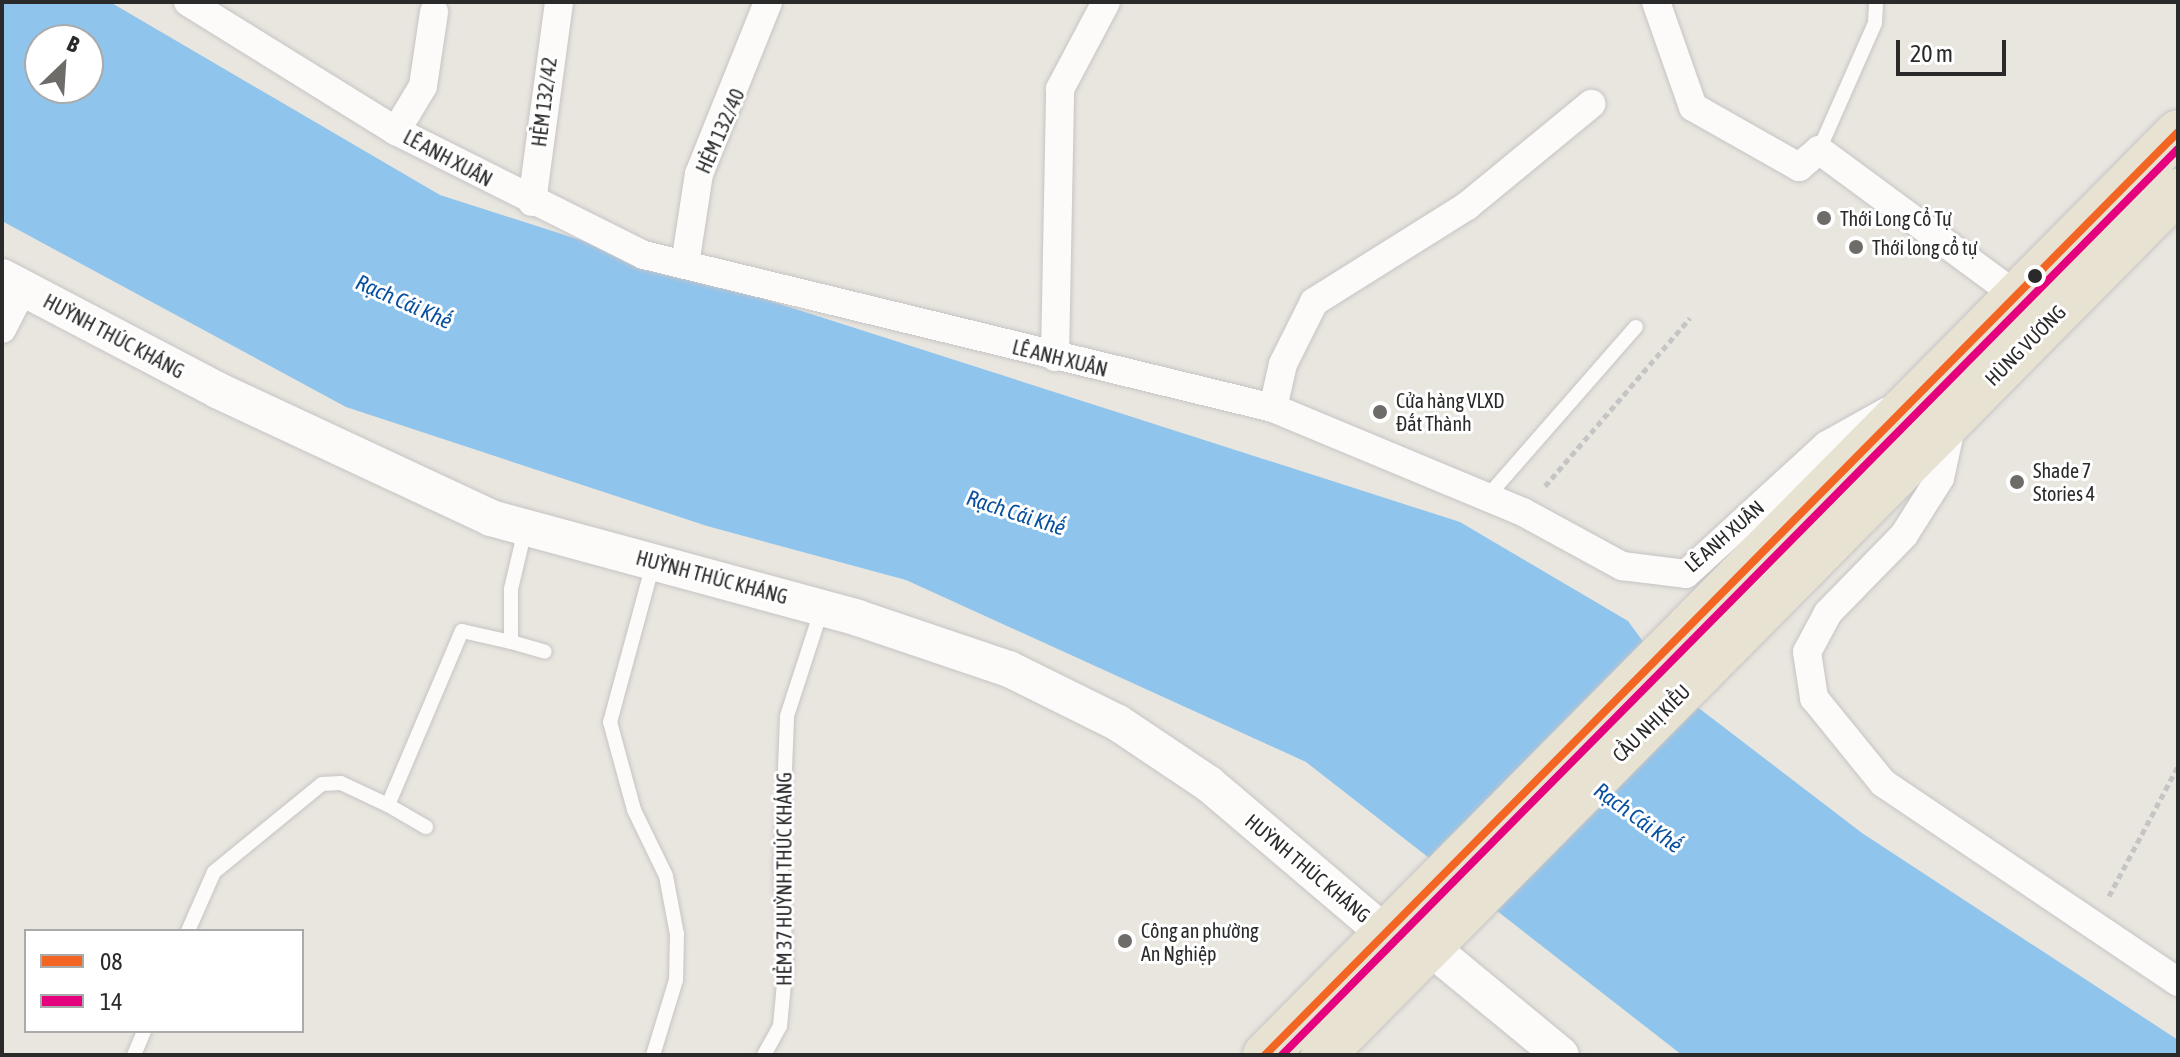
<!DOCTYPE html>
<meta charset="utf-8">
<style>
body{margin:0}
#map{position:relative;width:2180px;height:1057px;overflow:hidden;background:#e9e6df;font-family:"Asap Condensed",sans-serif}
div>[style]{position:absolute}
.water>*{inset:0;background:#8fc4ed}
.path>*{height:5px;margin-top:-2.5px;transform-origin:0;background:repeating-linear-gradient(90deg,#c6c5c5 0 6px,transparent 0 10px)}
.roads{filter:drop-shadow(0 0 2px #c6c4c5) drop-shadow(0 0 2px #c6c4c5)}
.service>*{height:14px;margin:-7px;padding:0 7px;transform-origin:7px;border-radius:7px;background:#fcfbfa}
.minor>*{height:28px;margin:-14px;padding:0 14px;transform-origin:14px;border-radius:14px;background:#fcfbfa}
.tertiary>*{height:36px;margin:-18px;padding:0 18px;transform-origin:18px;border-radius:18px;background:#fcfbfa}
.trunk>*{height:44px;margin:-22px;padding:0 22px;transform-origin:22px;border-radius:22px;background:#e8e2d2}
.bus-1>*{height:8px;margin:-4px;padding:0 4px;transform-origin:4px;border-radius:4px;background:#f26522}
.bus-2>*{height:8px;margin:-4px;padding:0 4px;transform-origin:4px;border-radius:4px;background:#e5007d}
.dots>*{width:22px;height:22px;translate:-50% -50%;box-sizing:border-box;border:4px solid #fff;border-radius:50%}
span{translate:-50% -50%;white-space:nowrap;text-align:center;line-height:1.15;-webkit-text-stroke:6px #fff;paint-order:stroke}
.street-label{font-size:20px;color:#2a2a2a}
.poi-label{font-size:20px;color:#2a2a2a}
.left{translate:0 -50%;text-align:left}
.water-label{font-size:22px;color:#08509f;font-style:italic}
.frame{position:absolute;inset:0;border:4px solid #2a2a2a;pointer-events:none}
.legend{position:absolute;left:24px;top:929px;width:280px;height:104px;box-sizing:border-box;background:#fff;border:2px solid #aaa;margin:0;padding:10px 14px;list-style:none;font-size:24px;color:#2a2a2a}
.legend li{display:flex;align-items:center;gap:16px;height:40px}
.legend b{width:40px;border:2px solid #aaa}
.north{position:absolute;left:24px;top:24px;width:80px;height:80px;box-sizing:border-box;background:#fff;border:2px solid #aaa;border-radius:50%;rotate:25deg;font-size:22px;font-weight:700;line-height:32px;text-align:center;color:#2a2a2a}
.north::after{content:'';display:block;margin:auto;width:28px;height:36px;background:#6d6c69;clip-path:polygon(50% 0,100% 100%,50% 72%,0 100%)}
.scale{position:absolute;left:1896px;top:40px;width:110px;height:36px;box-sizing:border-box;border:4px solid #2a2a2a;border-top:0;padding-left:10px;font-size:24px;line-height:28px;white-space:nowrap;color:#2a2a2a;-webkit-text-stroke:6px #fff;paint-order:stroke}
</style>
<div id="map">
<div class="water">
<i style="clip-path:polygon(evenodd,2px 2px,110px 2px,440px 195px,1460px 522px,1628px 621px,1683px 696px,1862px 833px,2178px 1040px,2178px 1055px,1682px 1055px,1306px 762px,906px 580px,707px 526px,346px 407px,2px 221px,2px 2px,40px 40px,88px 40px,88px 88px,40px 88px,40px 40px)"></i>
</div>
<div class="path">
<i style="left:1545px;top:486px;width:222px;rotate:-49.2deg"></i>
<i style="left:2109px;top:896px;width:147px;rotate:-62deg"></i>
</div>
<div class="roads">
<div class="service">
<i style="left:1819px;top:150px;width:139px;rotate:-66.2deg"></i>
<i style="left:1875px;top:23px;width:21px;rotate:-87deg"></i>
<i style="left:1487px;top:497px;width:226px;rotate:-48.8deg"></i>
<i style="left:653px;top:564px;width:164px;rotate:105.2deg"></i>
<i style="left:610px;top:722px;width:91px;rotate:74.7deg"></i>
<i style="left:634px;top:810px;width:73px;rotate:64.1deg"></i>
<i style="left:666px;top:876px;width:59px;rotate:79.3deg"></i>
<i style="left:677px;top:934px;width:46px;rotate:91.2deg"></i>
<i style="left:676px;top:980px;width:78px;rotate:107deg"></i>
<i style="left:511px;top:642px;width:35px;rotate:16deg"></i>
<i style="left:388px;top:805px;width:44px;rotate:30.1deg"></i>
<i style="left:188px;top:931px;width:64px;rotate:-66.2deg"></i>
<i style="left:214px;top:872px;width:139px;rotate:-39.2deg"></i>
<i style="left:322px;top:784px;width:19px;rotate:-3deg"></i>
<i style="left:341px;top:783px;width:52px;rotate:25.1deg"></i>
<i style="left:388px;top:805px;width:189px;rotate:-67deg"></i>
<i style="left:462px;top:631px;width:50px;rotate:12.7deg"></i>
<i style="left:511px;top:642px;width:53px;rotate:-90deg"></i>
<i style="left:511px;top:589px;width:61px;rotate:-76.7deg"></i>
<i style="left:134px;top:1055px;width:26px;rotate:-67deg"></i>
<i style="left:764px;top:1055px;width:33px;rotate:-61deg"></i>
<i style="left:780px;top:1026px;width:63px;rotate:-84.6deg"></i>
<i style="left:786px;top:963px;width:95px;rotate:-93deg"></i>
<i style="left:781px;top:868px;width:152px;rotate:-87.7deg"></i>
<i style="left:787px;top:716px;width:114px;rotate:-72deg"></i>
</div>
<div class="minor">
<i style="left:188px;top:2px;width:245px;rotate:31.8deg"></i>
<i style="left:396px;top:131px;width:277px;rotate:26.6deg"></i>
<i style="left:644px;top:255px;width:647px;rotate:13.67deg"></i>
<i style="left:1273px;top:408px;width:271px;rotate:22.6deg"></i>
<i style="left:1523px;top:512px;width:113px;rotate:28.6deg"></i>
<i style="left:1622px;top:566px;width:64px;rotate:7.1deg"></i>
<i style="left:1686px;top:574px;width:191px;rotate:-42.5deg"></i>
<i style="left:1827px;top:445px;width:70px;rotate:-29.1deg"></i>
<i style="left:1656px;top:2px;width:111px;rotate:70.6deg"></i>
<i style="left:1693px;top:107px;width:122px;rotate:29.5deg"></i>
<i style="left:1799px;top:167px;width:26px;rotate:-40deg"></i>
<i style="left:1819px;top:150px;width:245px;rotate:36.4deg"></i>
<i style="left:396px;top:131px;width:52px;rotate:-59deg"></i>
<i style="left:423px;top:86px;width:75px;rotate:-81.5deg"></i>
<i style="left:532px;top:202px;width:202px;rotate:-82.3deg"></i>
<i style="left:685px;top:264px;width:91px;rotate:-81.2deg"></i>
<i style="left:699px;top:174px;width:185px;rotate:-68.1deg"></i>
<i style="left:2px;top:329px;width:46px;rotate:-62.9deg"></i>
<i style="left:1055px;top:357px;width:268px;rotate:-88.9deg"></i>
<i style="left:1060px;top:89px;width:98px;rotate:-62.1deg"></i>
<i style="left:1273px;top:408px;width:45px;rotate:-77.2deg"></i>
<i style="left:1283px;top:364px;width:69px;rotate:-63.4deg"></i>
<i style="left:1314px;top:302px;width:181px;rotate:-32.1deg"></i>
<i style="left:1467px;top:206px;width:161px;rotate:-39.4deg"></i>
<i style="left:1952px;top:423px;width:56px;rotate:102.3deg"></i>
<i style="left:1940px;top:478px;width:67px;rotate:122.3deg"></i>
<i style="left:1904px;top:535px;width:109px;rotate:134.3deg"></i>
<i style="left:1828px;top:613px;width:44px;rotate:118.3deg"></i>
<i style="left:1807px;top:652px;width:47px;rotate:81.3deg"></i>
<i style="left:1814px;top:698px;width:109px;rotate:50.9deg"></i>
<i style="left:1883px;top:783px;width:356px;rotate:34deg"></i>
</div>
<div class="tertiary">
<i style="left:2px;top:277px;width:245px;rotate:27.7deg"></i>
<i style="left:219px;top:391px;width:300px;rotate:25deg"></i>
<i style="left:491px;top:518px;width:380px;rotate:15.2deg"></i>
<i style="left:858px;top:618px;width:159px;rotate:18.7deg"></i>
<i style="left:1009px;top:669px;width:122px;rotate:26.4deg"></i>
<i style="left:1118px;top:723px;width:110px;rotate:33.8deg"></i>
<i style="left:1209px;top:784px;width:232px;rotate:40.3deg"></i>
<i style="left:1431px;top:948px;width:168px;rotate:39.5deg"></i>
</div>
<div class="trunk">
<i style="left:1265px;top:1055px;width:1298px;rotate:-45.31deg"></i>
<i style="left:1323px;top:1055px;width:1216px;rotate:-45.3deg"></i>
</div>
</div>
<div class="bus-1">
<i style="left:1265px;top:1055px;width:1298px;rotate:-45.31deg"></i>
</div>
<div class="bus-2">
<i style="left:1282px;top:1055px;width:1274px;rotate:-45.32deg"></i>
</div>
<div class="dots">
<i style="left:1824px;top:218px;background:#6d6c69"></i>
<i style="left:1856px;top:247px;background:#6d6c69"></i>
<i style="left:2035px;top:276px;background:#2a2a2a"></i>
<i style="left:1380px;top:412px;background:#6d6c69"></i>
<i style="left:2017px;top:482px;background:#6d6c69"></i>
<i style="left:1125px;top:941px;background:#6d6c69"></i>
</div>
<div class="street-label">
<span style="left:544px;top:102px;rotate:-83deg">HẺM 132/42</span>
<span style="left:720px;top:131px;rotate:-66deg">HẺM 132/40</span>
<span style="left:448px;top:158px;rotate:28deg">LÊ ANH XUÂN</span>
<span style="left:114px;top:336px;rotate:28deg">HUỲNH THÚC KHÁNG</span>
<span style="left:2025px;top:345px;rotate:-45deg">HÙNG VƯƠNG</span>
<span style="left:1060px;top:358px;rotate:14deg">LÊ ANH XUÂN</span>
<span style="left:1724px;top:536px;rotate:-41deg">LÊ ANH XUÂN</span>
<span style="left:712px;top:577px;rotate:15deg">HUỲNH THÚC KHÁNG</span>
<span style="left:1651px;top:723px;rotate:-45deg">CẦU NHỊ KIỀU</span>
<span style="left:1308px;top:868px;rotate:40deg">HUỲNH THÚC KHÁNG</span>
<span style="left:784px;top:879px;rotate:-90deg">HẺM 37 HUỲNH THÚC KHÁNG</span>
</div>
<div class="poi-label">
<span class="left" style="left:1840px;top:218px">Thới Long Cổ Tự</span>
<span class="left" style="left:1872px;top:247px">Thới long cổ tự</span>
<span class="left" style="left:1396px;top:412px">Cửa hàng VLXD<br>Đắt Thành</span>
<span class="left" style="left:2033px;top:482px">Shade 7<br>Stories 4</span>
<span class="left" style="left:1141px;top:942px">Công an phường<br>An Nghiệp</span>
</div>
<div class="water-label">
<span style="left:404px;top:302px;rotate:24deg">Rạch Cái Khế</span>
<span style="left:1016px;top:513px;rotate:18deg">Rạch Cái Khế</span>
<span style="left:1638px;top:818px;rotate:36deg">Rạch Cái Khế</span>
</div>
<div class="frame"></div>
<ul class="legend">
<li><b style="height:10px;background:#f26522"></b>08</li>
<li><b style="height:10px;background:#e5007d"></b>14</li>
</ul>
<div class="north">B</div>
<div class="scale">20 m</div>
</div>
